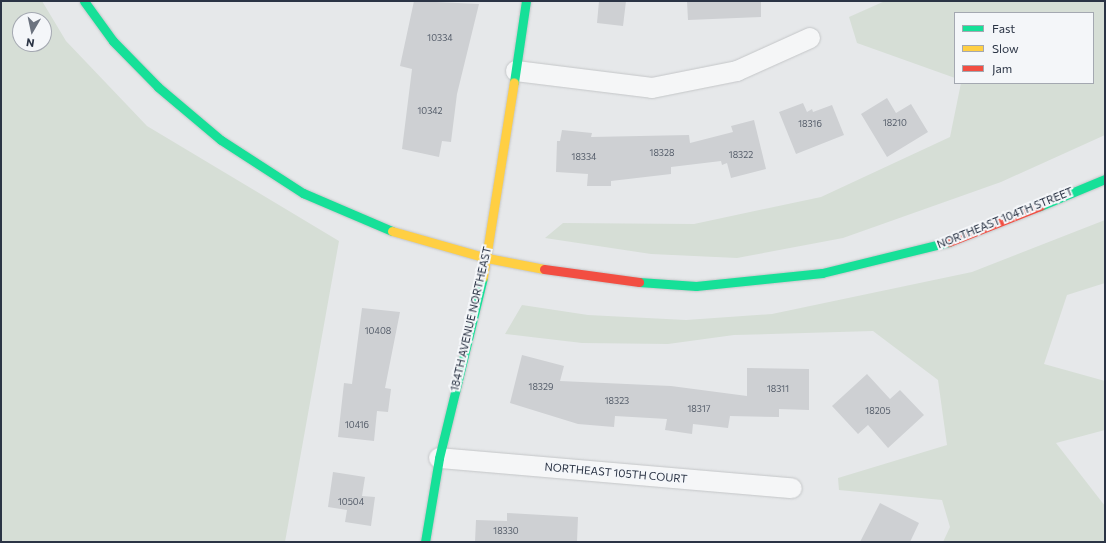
<!DOCTYPE html>
<style>
body{margin:0}
#map{position:relative;width:1106px;height:543px;overflow:hidden;background:#e6e8ea;font-family:Commissioner,sans-serif}
div>[style]{position:absolute}
.green>*{inset:0;background:#d6ded6}
.building>*{inset:0;background:#ced0d3}
.roads{filter:drop-shadow(0 0 1px #c4c6c8) drop-shadow(0 0 1px #c4c6c8)}
.street>*{height:20px;margin:-10px;padding:0 10px;transform-origin:10px;border-radius:10px;background:#f5f6f7}
.fast>*{height:9px;margin:-4.5px;padding:0 4.5px;transform-origin:4.5px;border-radius:4.5px;background:#16e098}
.slow>*{height:9px;margin:-4.5px;padding:0 4.5px;transform-origin:4.5px;border-radius:4.5px;background:#ffcf43}
.jam>*{height:9px;margin:-4.5px;padding:0 4.5px;transform-origin:4.5px;border-radius:4.5px;background:#f24e42}
span{translate:-50% -50%;white-space:nowrap;text-align:center;line-height:1.15;-webkit-text-stroke:4px #f4f6f9;paint-order:stroke}
.number-label{font-size:9px;color:#545c69}
.number-label span{-webkit-text-stroke-width:0}
.street-label{font-size:11px;color:#2b3445}
.frame{position:absolute;inset:0;border:2px solid #2b3445;pointer-events:none}
.legend{position:absolute;left:954px;top:12px;width:140px;height:72px;box-sizing:border-box;background:#f4f6f9;border:1px solid #a4a8b1;margin:0;padding:5px 7px;list-style:none;font-size:12px;color:#2b3445}
.legend li{display:flex;align-items:center;gap:8px;height:20px}
.legend b{width:20px;border:1px solid #a4a8b1}
.north{position:absolute;left:12px;top:12px;width:40px;height:40px;box-sizing:border-box;background:#f4f6f9;border:1px solid #a4a8b1;border-radius:50%;rotate:189deg;font-size:11px;font-weight:700;line-height:16px;text-align:center;color:#2b3445}
.north::after{content:'';display:block;margin:auto;width:14px;height:18px;background:#6c737f;clip-path:polygon(50% 0,100% 100%,50% 72%,0 100%)}
</style>
<div id="map">
<div class="green">
<i style="clip-path:polygon(evenodd,1px 1px,42px 1px,66px 41px,147px 126px,339px 241px,285px 542px,1px 542px,1px 1px,20px 20px,44px 20px,44px 44px,20px 44px,20px 20px)"></i>
<i style="clip-path:polygon(885px 1px,1105px 1px,1105px 135px,1001px 182px,843px 238px,737px 258px,651px 254px,545px 238px,563px 223px,694px 224px,821px 197px,950px 137px,961px 83px,1093px 83px,1093px 13px,955px 13px,955px 78px,857px 43px,849px 17px)"></i>
<i style="clip-path:polygon(1105px 220px,1105px 283px,1067px 295px,1044px 364px,1105px 381px,1105px 430px,1056px 443px,1105px 506px,1105px 542px,943px 542px,950px 527px,942px 500px,839px 490px,838px 478px,947px 445px,938px 380px,873px 331px,734px 335px,668px 344px,582px 343px,505px 334px,522px 305px,588px 315px,686px 320px,772px 314px,972px 272px)"></i>
</div>
<div class="building">
<i style="clip-path:polygon(414px 1px,479px 4px,457px 94px,451px 142px,442px 141px,439px 157px,402px 149px,412px 69px,400px 66px)"></i>
<i style="clip-path:polygon(599px 1px,626px 1px,623px 26px,597px 23px)"></i>
<i style="clip-path:polygon(687px 1px,761px 1px,761px 17px,688px 20px)"></i>
<i style="clip-path:polygon(887px 98px,896px 113px,911px 104px,928px 132px,887px 157px,861px 114px)"></i>
<i style="clip-path:polygon(803px 103px,807px 112px,812px 109px,813px 112px,832px 105px,844px 135px,796px 154px,779px 112px)"></i>
<i style="clip-path:polygon(754px 120px,766px 169px,731px 178px,727px 163px,722px 165px,721px 161px,671px 167px,671px 174px,611px 181px,611px 186px,587px 186px,588px 174px,556px 172px,557px 141px,560px 141px,562px 130px,592px 133px,591px 137px,689px 135px,690px 143px,733px 132px,731px 126px)"></i>
<i style="clip-path:polygon(362px 308px,400px 312px,385px 388px,391px 389px,388px 412px,377px 411px,374px 441px,338px 437px,344px 383px,352px 384px)"></i>
<i style="clip-path:polygon(522px 355px,564px 366px,560px 381px,671px 386px,747px 396px,747px 368px,809px 369px,809px 410px,779px 409px,779px 417px,730px 416px,728px 428px,693px 424px,692px 434px,665px 430px,667px 419px,615px 416px,614px 427px,578px 424px,510px 403px)"></i>
<i style="clip-path:polygon(867px 374px,890px 399px,900px 390px,924px 415px,888px 448px,868px 425px,858px 434px,832px 406px)"></i>
<i style="clip-path:polygon(333px 472px,365px 477px,362px 496px,375px 497px,371px 526px,345px 522px,347px 510px,328px 507px)"></i>
<i style="clip-path:polygon(880px 503px,919px 523px,910px 542px,860px 542px)"></i>
<i style="clip-path:polygon(507px 513px,578px 517px,577px 542px,475px 542px,476px 520px,507px 521px)"></i>
</div>
<div class="roads">
<div class="street">
<i style="left:516px;top:71px;width:137px;rotate:7.1deg"></i>
<i style="left:652px;top:88px;width:87px;rotate:-11.3deg"></i>
<i style="left:737px;top:71px;width:80px;rotate:-24.3deg"></i>
<i style="left:439px;top:458px;width:354px;rotate:4.9deg"></i>
</div>
<div class="fast">
<i style="left:84px;top:1px;width:49px;rotate:54.1deg"></i>
<i style="left:113px;top:41px;width:64px;rotate:45.6deg"></i>
<i style="left:158px;top:87px;width:82px;rotate:40.1deg"></i>
<i style="left:221px;top:140px;width:98px;rotate:32.9deg"></i>
<i style="left:303px;top:193px;width:97px;rotate:23.1deg"></i>
<i style="left:514px;top:82px;width:82px;rotate:-81.6deg"></i>
<i style="left:1040px;top:206px;width:70px;rotate:-22.6deg"></i>
<i style="left:639px;top:282px;width:57px;rotate:4deg"></i>
<i style="left:696px;top:286px;width:127px;rotate:-5.9deg"></i>
<i style="left:822px;top:273px;width:131px;rotate:-13.7deg"></i>
<i style="left:425px;top:542px;width:85px;rotate:-80.5deg"></i>
<i style="left:439px;top:458px;width:186px;rotate:-76.3deg"></i>
</div>
<div class="slow">
<i style="left:392px;top:231px;width:99px;rotate:15.9deg"></i>
<i style="left:487px;top:258px;width:58px;rotate:10.9deg"></i>
<i style="left:483px;top:277px;width:197px;rotate:-81deg"></i>
</div>
<div class="jam">
<i style="left:949px;top:242px;width:98px;rotate:-21.6deg"></i>
<i style="left:544px;top:269px;width:96px;rotate:7.8deg"></i>
</div>
</div>
<div class="number-label">
<span style="left:440px;top:38px">10334</span>
<span style="left:430px;top:111px">10342</span>
<span style="left:895px;top:123px">18210</span>
<span style="left:810px;top:124px">18316</span>
<span style="left:662px;top:153px">18328</span>
<span style="left:741px;top:155px">18322</span>
<span style="left:584px;top:157px">18334</span>
<span style="left:378px;top:331px">10408</span>
<span style="left:541px;top:387px">18329</span>
<span style="left:778px;top:389px">18311</span>
<span style="left:617px;top:401px">18323</span>
<span style="left:699px;top:409px">18317</span>
<span style="left:878px;top:411px">18205</span>
<span style="left:357px;top:425px">10416</span>
<span style="left:351px;top:502px">10504</span>
<span style="left:506px;top:531px">18330</span>
</div>
<div class="street-label">
<span style="left:1005px;top:218px;rotate:-22deg">NORTHEAST 104TH STREET</span>
<span style="left:471px;top:319px;rotate:-77deg">184TH AVENUE NORTHEAST</span>
<span style="left:616px;top:473px;rotate:5deg">NORTHEAST 105TH COURT</span>
</div>
<div class="frame"></div>
<ul class="legend">
<li><b style="height:5px;background:#16e098"></b>Fast</li>
<li><b style="height:5px;background:#ffcf43"></b>Slow</li>
<li><b style="height:5px;background:#f24e42"></b>Jam</li>
</ul>
<div class="north">N</div>
</div>
